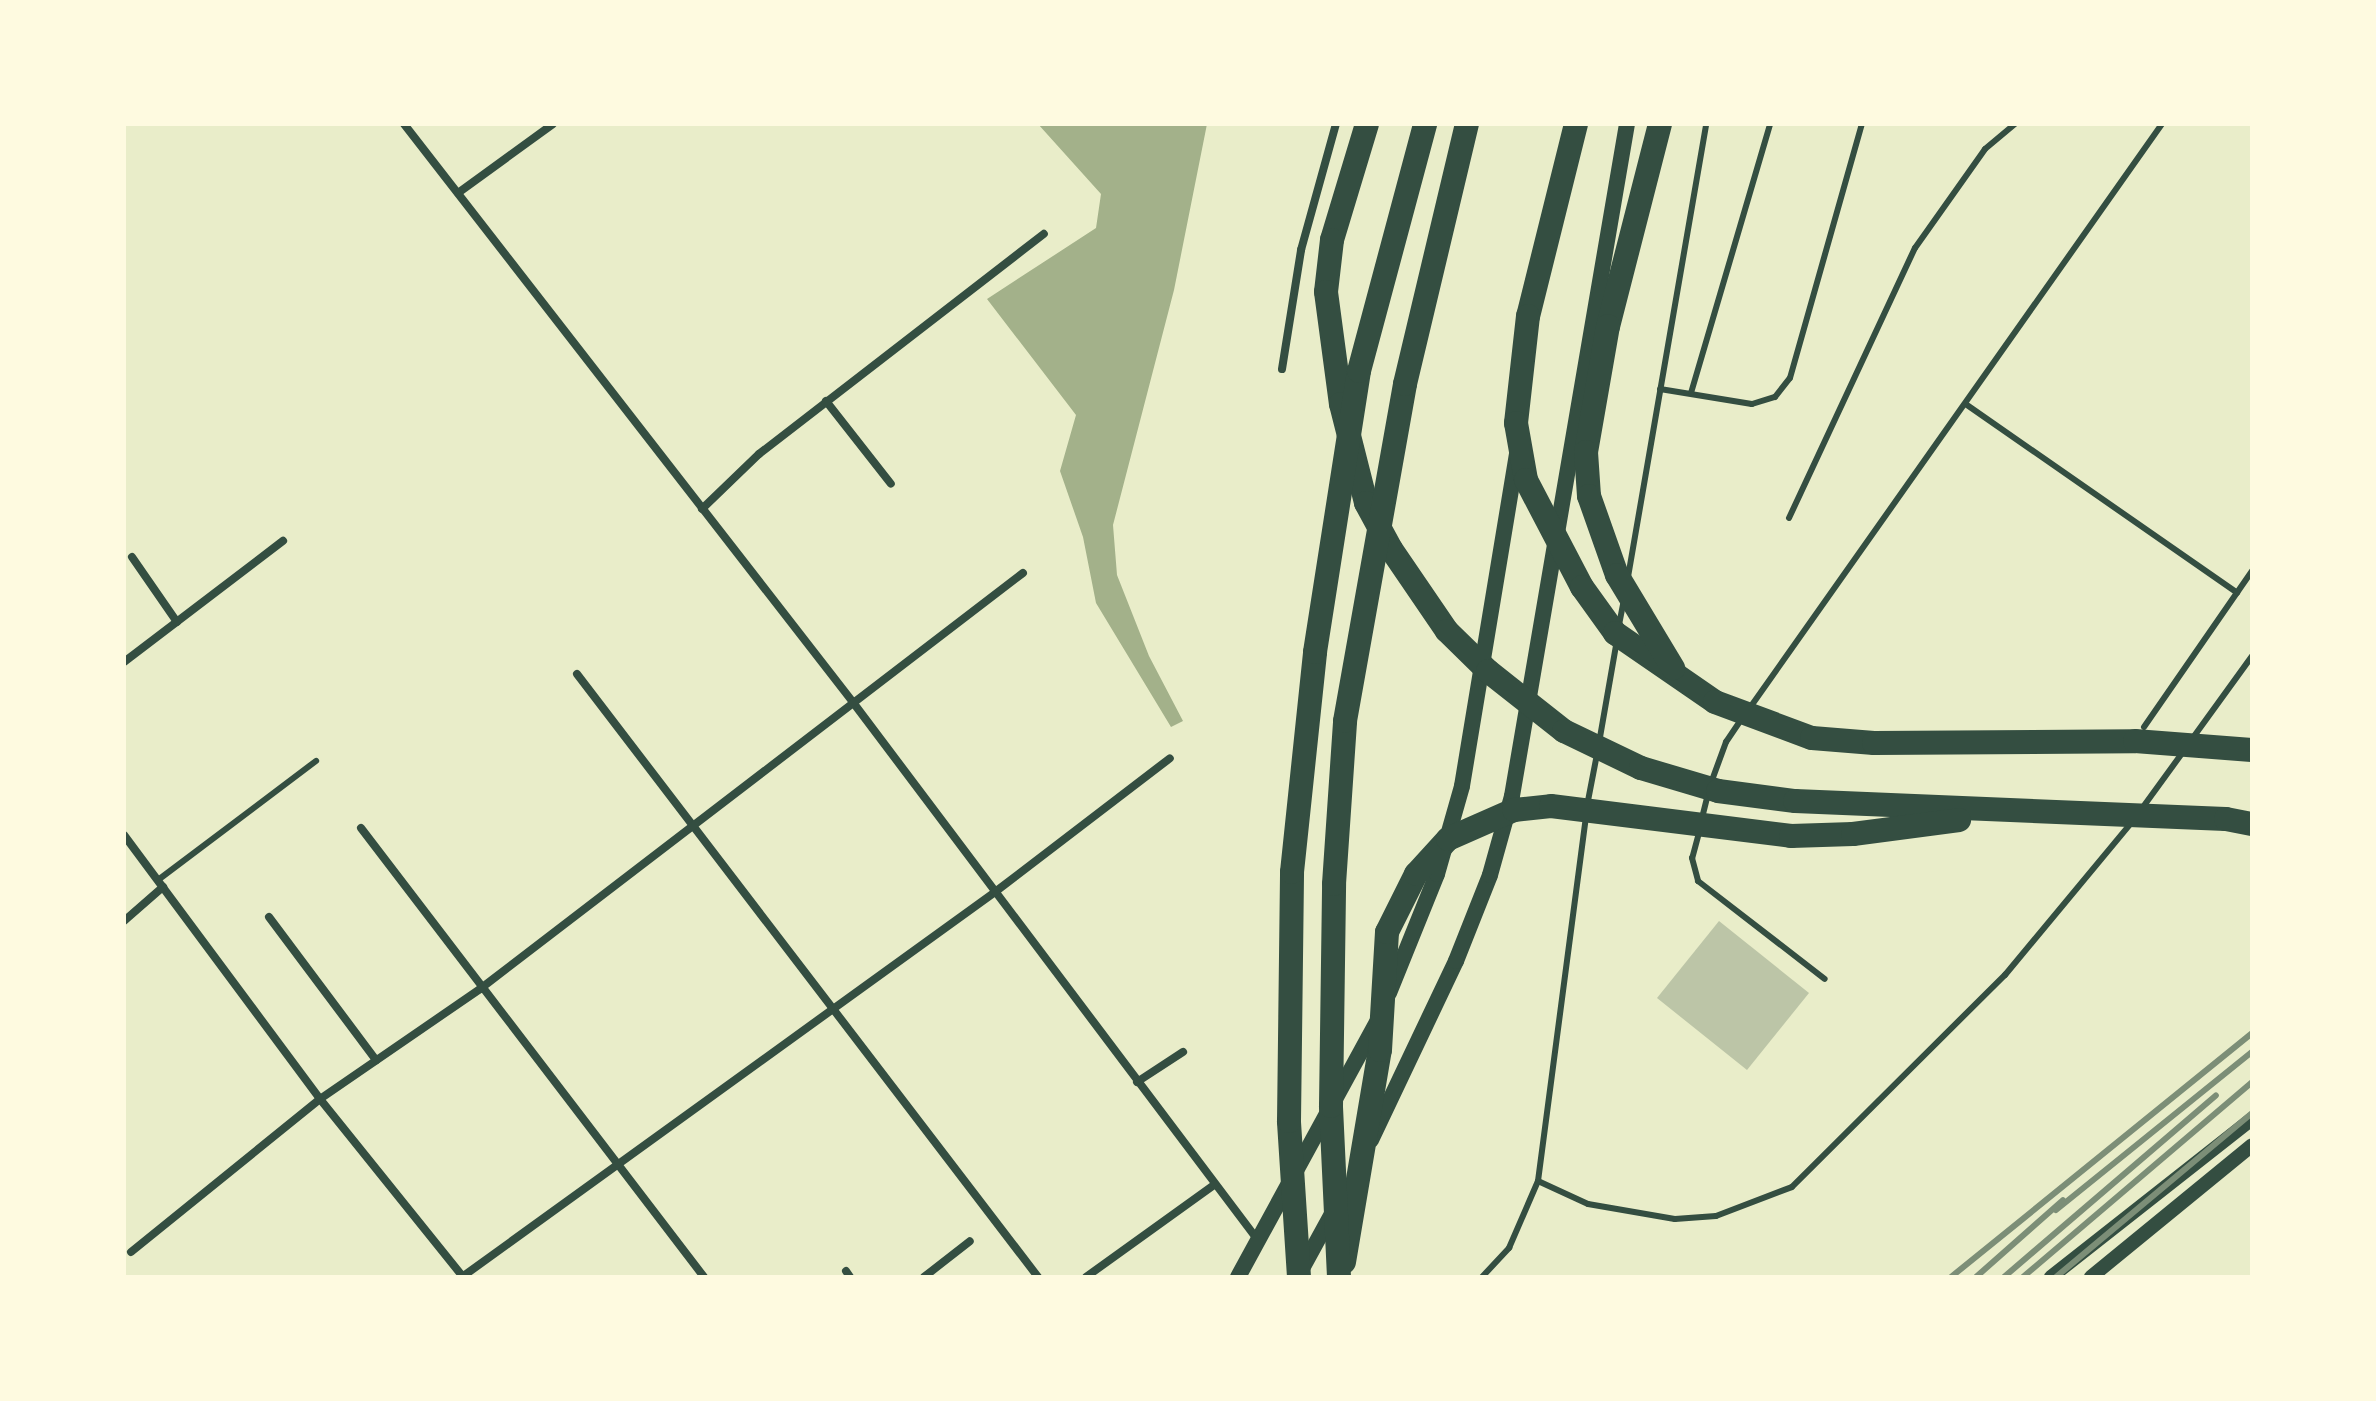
<!DOCTYPE html>
<style>
body{margin:0}
#map{position:relative;width:2376px;height:1401px;overflow:hidden;background:#e9edc9;font-family:"DejaVu Sans",sans-serif}
div>[style]{position:absolute}
.water>*{inset:0;background:#a3b18a}
.building>*{inset:0;background:#bcc5a7}
.service>*{height:6px;margin:-3px;padding:0 3px;transform-origin:3px;border-radius:3px;background:#344e41}
.minor>*{height:8px;margin:-4px;padding:0 4px;transform-origin:4px;border-radius:4px;background:#344e41}
.tertiary>*{height:14px;margin:-7px;padding:0 7px;transform-origin:7px;border-radius:7px;background:#344e41}
.secondary>*{height:16px;margin:-8px;padding:0 8px;transform-origin:8px;border-radius:8px;background:#344e41}
.motorway>*{height:24px;margin:-12px;padding:0 12px;transform-origin:12px;border-radius:12px;background:#344e41}
.rail>*{height:6px;margin:-3px;padding:0 3px;transform-origin:3px;border-radius:3px;background:#7c8e77}
span{translate:-50% -50%;white-space:nowrap;text-align:center;line-height:1.15;-webkit-text-stroke:6px #fefae0;paint-order:stroke}
.frame{position:absolute;inset:0;border:126px solid #fefae0;pointer-events:none}
</style>
<div id="map">
<div class="water">
<i style="clip-path:polygon(1038px 124px,1207px 124px,1174px 290px,1113px 525px,1117px 575px,1149px 656px,1183px 721px,1171px 727px,1096px 603px,1083px 537px,1060px 471px,1076px 415px,987px 299px,1096px 228px,1101px 194px)"></i>
</div>
<div class="building">
<i style="clip-path:polygon(1719px 921px,1809px 993px,1747px 1070px,1657px 998px)"></i>
</div>
<div class="service">
<i style="left:1660px;top:389px;width:93px;rotate:9.3deg"></i>
<i style="left:1752px;top:404px;width:24px;rotate:-17deg"></i>
<i style="left:1775px;top:397px;width:24px;rotate:-52deg"></i>
<i style="left:1790px;top:378px;width:264px;rotate:-74.2deg"></i>
<i style="left:1691px;top:393px;width:280px;rotate:-73.6deg"></i>
<i style="left:1967px;top:405px;width:329px;rotate:34.8deg"></i>
<i style="left:1789px;top:518px;width:298px;rotate:-65deg"></i>
<i style="left:1915px;top:248px;width:121px;rotate:-54.7deg"></i>
<i style="left:1985px;top:149px;width:39px;rotate:-40deg"></i>
<i style="left:1628px;top:577px;width:460px;rotate:-80.2deg"></i>
<i style="left:1619px;top:625px;width:25px;rotate:-79deg"></i>
<i style="left:1749px;top:709px;width:716px;rotate:-54.78deg"></i>
<i style="left:2144px;top:727px;width:190px;rotate:-55.3deg"></i>
<i style="left:2192px;top:739px;width:102px;rotate:-54.1deg"></i>
<i style="left:1599px;top:743px;width:105px;rotate:-80.1deg"></i>
<i style="left:1711px;top:783px;width:44px;rotate:-69.9deg"></i>
<i style="left:1726px;top:742px;width:29px;rotate:-56deg"></i>
<i style="left:1587px;top:806px;width:53px;rotate:-79.1deg"></i>
<i style="left:2143px;top:807px;width:68px;rotate:-54deg"></i>
<i style="left:1702px;top:818px;width:25px;rotate:-76deg"></i>
<i style="left:1700px;top:829px;width:30px;rotate:105deg"></i>
<i style="left:1692px;top:858px;width:24px;rotate:75deg"></i>
<i style="left:1698px;top:881px;width:160px;rotate:37.7deg"></i>
<i style="left:158px;top:880px;width:198px;rotate:-37deg"></i>
<i style="left:1538px;top:1181px;width:55px;rotate:24.7deg"></i>
<i style="left:1588px;top:1204px;width:88px;rotate:9.8deg"></i>
<i style="left:1675px;top:1219px;width:41px;rotate:-4.2deg"></i>
<i style="left:1716px;top:1216px;width:81px;rotate:-20.9deg"></i>
<i style="left:1792px;top:1187px;width:301px;rotate:-44.9deg"></i>
<i style="left:2005px;top:975px;width:197px;rotate:-50.3deg"></i>
<i style="left:1482px;top:1277px;width:40px;rotate:-47deg"></i>
<i style="left:1509px;top:1248px;width:73px;rotate:-66.6deg"></i>
<i style="left:1538px;top:1181px;width:367px;rotate:-82.5deg"></i>
</div>
<div class="minor">
<i style="left:404px;top:124px;width:731px;rotate:52.17deg"></i>
<i style="left:852px;top:701px;width:673px;rotate:53.03deg"></i>
<i style="left:458px;top:193px;width:117px;rotate:-36deg"></i>
<i style="left:1282px;top:369px;width:121px;rotate:-80.9deg"></i>
<i style="left:1301px;top:250px;width:131px;rotate:-74.5deg"></i>
<i style="left:826px;top:401px;width:105px;rotate:51.9deg"></i>
<i style="left:702px;top:509px;width:79px;rotate:-44deg"></i>
<i style="left:759px;top:454px;width:360px;rotate:-37.7deg"></i>
<i style="left:132px;top:557px;width:79px;rotate:55.3deg"></i>
<i style="left:124px;top:662px;width:200px;rotate:-37.3deg"></i>
<i style="left:577px;top:674px;width:759px;rotate:52.6deg"></i>
<i style="left:361px;top:828px;width:565px;rotate:52.62deg"></i>
<i style="left:124px;top:835px;width:329px;rotate:53.4deg"></i>
<i style="left:320px;top:1099px;width:228px;rotate:51.2deg"></i>
<i style="left:269px;top:917px;width:179px;rotate:53.2deg"></i>
<i style="left:124px;top:921px;width:52px;rotate:-41.1deg"></i>
<i style="left:1137px;top:1082px;width:55px;rotate:-33.1deg"></i>
<i style="left:131px;top:1252px;width:243px;rotate:-39deg"></i>
<i style="left:320px;top:1099px;width:194px;rotate:-34.5deg"></i>
<i style="left:480px;top:989px;width:684px;rotate:-37.46deg"></i>
<i style="left:846px;top:1271px;width:7px;rotate:56deg"></i>
<i style="left:462px;top:1277px;width:658px;rotate:-35.84deg"></i>
<i style="left:995px;top:892px;width:220px;rotate:-37.4deg"></i>
<i style="left:924px;top:1277px;width:58px;rotate:-38deg"></i>
<i style="left:1086px;top:1277px;width:158px;rotate:-35.7deg"></i>
</div>
<div class="tertiary">
<i style="left:2051px;top:1277px;width:256px;rotate:-38.2deg"></i>
<i style="left:2091px;top:1277px;width:208px;rotate:-39.3deg"></i>
</div>
<div class="secondary">
<i style="left:1389px;top:993px;width:128px;rotate:-68deg"></i>
<i style="left:1437px;top:874px;width:91px;rotate:-74.1deg"></i>
<i style="left:1462px;top:786px;width:337px;rotate:-80.6deg"></i>
<i style="left:1371px;top:1140px;width:198px;rotate:-64.6deg"></i>
<i style="left:1456px;top:961px;width:92px;rotate:-68.4deg"></i>
<i style="left:1490px;top:875px;width:82px;rotate:-74.4deg"></i>
<i style="left:1512px;top:796px;width:682px;rotate:-80.29deg"></i>
<i style="left:1299px;top:1274px;width:73px;rotate:-61.3deg"></i>
<i style="left:1238px;top:1277px;width:290px;rotate:-61.4deg"></i>
</div>
<div class="motorway">
<i style="left:1367px;top:124px;width:121px;rotate:106.8deg"></i>
<i style="left:1332px;top:240px;width:52px;rotate:96.6deg"></i>
<i style="left:1326px;top:292px;width:113px;rotate:82.4deg"></i>
<i style="left:1341px;top:404px;width:102px;rotate:75.8deg"></i>
<i style="left:1366px;top:503px;width:52px;rotate:61.5deg"></i>
<i style="left:1391px;top:549px;width:99px;rotate:55.7deg"></i>
<i style="left:1447px;top:631px;width:57px;rotate:44.3deg"></i>
<i style="left:1488px;top:671px;width:97px;rotate:38.3deg"></i>
<i style="left:1564px;top:731px;width:85px;rotate:25.7deg"></i>
<i style="left:1641px;top:768px;width:80px;rotate:16.6deg"></i>
<i style="left:1718px;top:791px;width:78px;rotate:7.4deg"></i>
<i style="left:1795px;top:801px;width:431px;rotate:2.4deg"></i>
<i style="left:2226px;top:819px;width:26px;rotate:11deg"></i>
<i style="left:1576px;top:124px;width:198px;rotate:104deg"></i>
<i style="left:1528px;top:316px;width:108px;rotate:96.4deg"></i>
<i style="left:1516px;top:423px;width:58px;rotate:80deg"></i>
<i style="left:1526px;top:480px;width:121px;rotate:62.4deg"></i>
<i style="left:1582px;top:587px;width:57px;rotate:54.3deg"></i>
<i style="left:1615px;top:633px;width:121px;rotate:34.6deg"></i>
<i style="left:1715px;top:702px;width:103px;rotate:20.4deg"></i>
<i style="left:1812px;top:738px;width:62px;rotate:4.6deg"></i>
<i style="left:1874px;top:743px;width:261px;rotate:-0.4deg"></i>
<i style="left:2135px;top:741px;width:117px;rotate:4.4deg"></i>
<i style="left:1660px;top:124px;width:209px;rotate:104.4deg"></i>
<i style="left:1608px;top:326px;width:128px;rotate:99.9deg"></i>
<i style="left:1586px;top:452px;width:44px;rotate:86.1deg"></i>
<i style="left:1589px;top:496px;width:84px;rotate:70.5deg"></i>
<i style="left:1617px;top:575px;width:109px;rotate:58.9deg"></i>
<i style="left:1344px;top:1262px;width:215px;rotate:-80.4deg"></i>
<i style="left:1380px;top:1050px;width:118px;rotate:-86.6deg"></i>
<i style="left:1387px;top:932px;width:65px;rotate:-63.4deg"></i>
<i style="left:1416px;top:874px;width:47px;rotate:-47.6deg"></i>
<i style="left:1448px;top:839px;width:72px;rotate:-23.7deg"></i>
<i style="left:1514px;top:810px;width:37px;rotate:-6deg"></i>
<i style="left:1551px;top:806px;width:242px;rotate:7.1deg"></i>
<i style="left:1791px;top:836px;width:62px;rotate:-1.8deg"></i>
<i style="left:1853px;top:834px;width:107px;rotate:-7.5deg"></i>
<i style="left:1299px;top:1277px;width:156px;rotate:-93.7deg"></i>
<i style="left:1289px;top:1121px;width:249px;rotate:-89.3deg"></i>
<i style="left:1292px;top:872px;width:221px;rotate:-84deg"></i>
<i style="left:1315px;top:652px;width:284px;rotate:-81.1deg"></i>
<i style="left:1359px;top:371px;width:256px;rotate:-75deg"></i>
<i style="left:1339px;top:1277px;width:171px;rotate:-92.7deg"></i>
<i style="left:1331px;top:1106px;width:222px;rotate:-89.2deg"></i>
<i style="left:1334px;top:884px;width:163px;rotate:-86.1deg"></i>
<i style="left:1345px;top:721px;width:342px;rotate:-79.9deg"></i>
<i style="left:1405px;top:384px;width:267px;rotate:-76.6deg"></i>
</div>
<div class="rail">
<i style="left:2056px;top:1210px;width:252px;rotate:-38.9deg"></i>
<i style="left:1951px;top:1277px;width:387px;rotate:-39deg"></i>
<i style="left:1976px;top:1277px;width:116px;rotate:-41.5deg"></i>
<i style="left:2004px;top:1277px;width:279px;rotate:-40.6deg"></i>
<i style="left:2023px;top:1277px;width:301px;rotate:-40.4deg"></i>
<i style="left:2056px;top:1277px;width:256px;rotate:-39.9deg"></i>
</div>
<div class="frame"></div>
</div>
